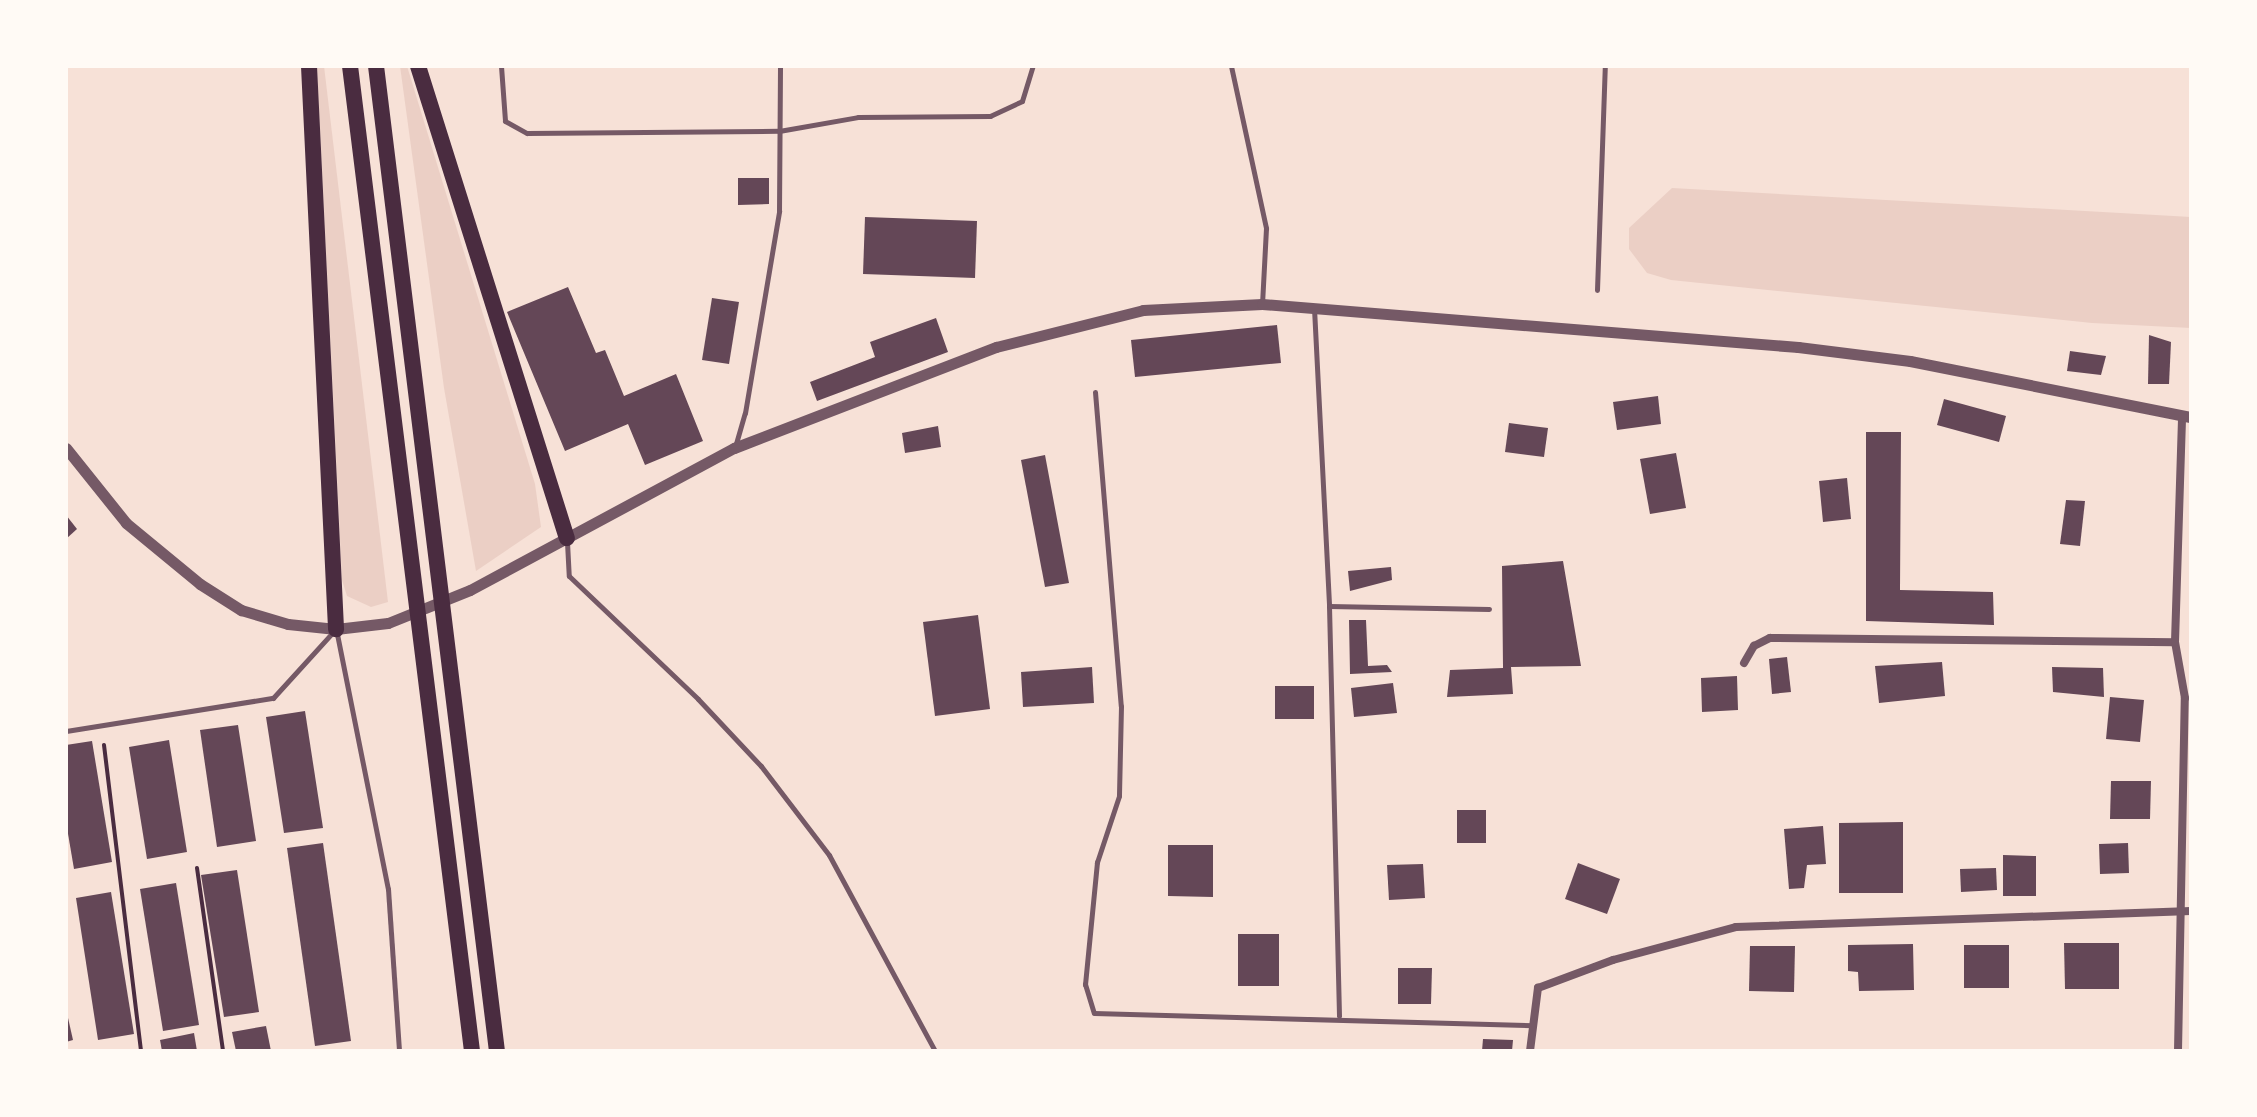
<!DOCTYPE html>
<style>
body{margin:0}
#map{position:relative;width:2257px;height:1117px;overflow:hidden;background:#f7e1d7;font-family:"Fira Sans",sans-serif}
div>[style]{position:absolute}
.green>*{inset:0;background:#ebcfc5}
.building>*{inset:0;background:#644757}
.path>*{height:4px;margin:-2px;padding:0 2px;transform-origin:2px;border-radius:2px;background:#4a2c40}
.service>*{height:5px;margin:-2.5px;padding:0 2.5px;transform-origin:2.5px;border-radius:2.5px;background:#755966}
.minor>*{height:8px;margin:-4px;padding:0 4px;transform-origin:4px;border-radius:4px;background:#755966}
.tertiary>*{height:11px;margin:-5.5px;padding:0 5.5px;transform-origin:5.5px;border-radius:5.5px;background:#755966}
.trunk>*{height:16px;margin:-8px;padding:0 8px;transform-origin:8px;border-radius:8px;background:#4a2c40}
span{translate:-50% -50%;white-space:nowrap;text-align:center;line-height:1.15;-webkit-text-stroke:8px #fffaf5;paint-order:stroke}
.frame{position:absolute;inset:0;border:68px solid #fffaf5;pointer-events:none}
</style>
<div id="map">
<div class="green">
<i style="clip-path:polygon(317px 66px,324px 66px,388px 602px,371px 607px,347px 596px,342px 580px)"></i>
<i style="clip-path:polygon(400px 66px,407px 66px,535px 484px,541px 527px,476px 571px,444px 388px)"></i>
<i style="clip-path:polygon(1672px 188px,2191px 217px,2191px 328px,2092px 323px,1671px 280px,1647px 273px,1629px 249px,1629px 228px)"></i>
</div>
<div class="building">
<i style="clip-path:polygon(738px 178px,769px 178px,769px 204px,738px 205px)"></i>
<i style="clip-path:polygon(865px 217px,977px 221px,975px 278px,863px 274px)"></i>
<i style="clip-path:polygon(568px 287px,596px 353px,605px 350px,624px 396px,676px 374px,703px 441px,645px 465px,628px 424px,565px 451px,507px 312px)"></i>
<i style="clip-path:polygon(712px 298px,739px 302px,729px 364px,702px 360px)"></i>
<i style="clip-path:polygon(936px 318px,948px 352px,817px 401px,810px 382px,875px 357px,870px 342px)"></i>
<i style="clip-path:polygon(1277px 325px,1281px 363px,1135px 377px,1131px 340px)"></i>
<i style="clip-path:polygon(2149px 335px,2171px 342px,2169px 384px,2148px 384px)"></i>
<i style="clip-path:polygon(2070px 351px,2106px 356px,2101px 375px,2067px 371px)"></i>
<i style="clip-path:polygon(1658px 396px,1661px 424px,1617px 430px,1613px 402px)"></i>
<i style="clip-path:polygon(1944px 399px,2006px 416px,1999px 442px,1937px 425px)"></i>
<i style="clip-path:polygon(1509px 423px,1548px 428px,1544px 457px,1505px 452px)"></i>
<i style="clip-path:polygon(938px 426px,941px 447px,905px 453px,902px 433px)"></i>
<i style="clip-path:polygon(1866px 432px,1901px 432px,1900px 590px,1993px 592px,1994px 625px,1866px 621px)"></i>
<i style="clip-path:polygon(1676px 453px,1686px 508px,1650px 514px,1640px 459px)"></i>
<i style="clip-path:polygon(1045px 455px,1069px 583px,1045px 587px,1021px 460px)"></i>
<i style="clip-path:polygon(1847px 478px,1851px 519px,1823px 522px,1819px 481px)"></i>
<i style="clip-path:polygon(2066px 500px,2085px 501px,2080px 546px,2060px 544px)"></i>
<i style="clip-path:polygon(66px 515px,77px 529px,66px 539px)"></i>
<i style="clip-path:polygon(1563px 561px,1581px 666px,1511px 667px,1513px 694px,1447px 697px,1450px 670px,1503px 668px,1502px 566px)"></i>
<i style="clip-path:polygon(1391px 567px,1392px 580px,1350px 591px,1348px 571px)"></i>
<i style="clip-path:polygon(978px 615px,990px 709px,935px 716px,923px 622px)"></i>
<i style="clip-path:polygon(1349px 620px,1366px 620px,1368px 666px,1387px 665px,1392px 672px,1350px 674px)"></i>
<i style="clip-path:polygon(1787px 657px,1791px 692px,1772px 694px,1769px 659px)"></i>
<i style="clip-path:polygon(1942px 662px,1945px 696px,1879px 703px,1875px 666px)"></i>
<i style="clip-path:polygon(1092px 667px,1094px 703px,1023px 707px,1021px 672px)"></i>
<i style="clip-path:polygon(2052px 667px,2103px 668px,2104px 697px,2053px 692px)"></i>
<i style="clip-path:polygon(1737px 676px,1738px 710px,1702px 712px,1701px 678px)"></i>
<i style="clip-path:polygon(1393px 683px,1397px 713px,1354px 717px,1351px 688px)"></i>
<i style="clip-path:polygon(1275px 686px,1314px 686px,1314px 719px,1275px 719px)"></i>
<i style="clip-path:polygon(2110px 697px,2144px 700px,2140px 742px,2106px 739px)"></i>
<i style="clip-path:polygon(305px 711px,323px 828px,284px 833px,266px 717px)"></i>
<i style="clip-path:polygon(238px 725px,256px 841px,217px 847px,200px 730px)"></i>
<i style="clip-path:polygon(169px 740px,187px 852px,147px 859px,129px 747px)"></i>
<i style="clip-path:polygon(92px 741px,112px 862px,74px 869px,66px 822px,66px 745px)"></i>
<i style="clip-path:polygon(2111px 781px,2151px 781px,2150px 819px,2110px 819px)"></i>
<i style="clip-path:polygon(1457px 810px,1486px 810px,1486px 843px,1457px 843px)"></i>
<i style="clip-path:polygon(1903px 822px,1903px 893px,1839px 893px,1839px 823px)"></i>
<i style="clip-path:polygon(1823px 826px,1826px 864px,1807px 865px,1804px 888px,1789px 889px,1784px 829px)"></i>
<i style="clip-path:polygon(323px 843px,351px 1041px,315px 1046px,287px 848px)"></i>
<i style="clip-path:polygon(2128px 843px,2129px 873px,2100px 874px,2099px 844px)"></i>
<i style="clip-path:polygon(1168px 845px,1213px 845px,1213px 897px,1168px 896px)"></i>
<i style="clip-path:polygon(2003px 855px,2036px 856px,2036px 896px,2003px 896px)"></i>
<i style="clip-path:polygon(1578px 863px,1620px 879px,1607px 914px,1565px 899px)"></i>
<i style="clip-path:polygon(1423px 864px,1425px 898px,1389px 900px,1387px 865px)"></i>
<i style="clip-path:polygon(1996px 868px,1997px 890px,1961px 892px,1960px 869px)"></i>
<i style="clip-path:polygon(237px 870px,259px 1012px,224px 1017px,201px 875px)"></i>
<i style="clip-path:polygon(176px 883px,199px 1025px,163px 1031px,140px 889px)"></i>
<i style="clip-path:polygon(111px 892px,134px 1034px,98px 1040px,76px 898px)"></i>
<i style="clip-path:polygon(1238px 934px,1279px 934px,1279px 986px,1238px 986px)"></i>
<i style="clip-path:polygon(2064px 943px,2119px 943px,2119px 989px,2065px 989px)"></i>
<i style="clip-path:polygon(1913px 944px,1914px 990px,1859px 991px,1858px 972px,1848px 971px,1848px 945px)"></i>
<i style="clip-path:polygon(1964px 945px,2009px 945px,2009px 988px,1964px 988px)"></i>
<i style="clip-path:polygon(1750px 946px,1795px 946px,1794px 992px,1749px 991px)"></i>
<i style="clip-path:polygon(1398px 968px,1432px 968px,1431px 1004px,1398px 1004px)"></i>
<i style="clip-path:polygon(66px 1009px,73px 1040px,66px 1042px)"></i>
<i style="clip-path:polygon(266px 1026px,271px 1051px,236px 1051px,232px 1032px)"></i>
<i style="clip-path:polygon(194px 1033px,197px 1051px,162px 1051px,160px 1040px)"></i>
<i style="clip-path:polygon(1483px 1039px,1513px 1040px,1512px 1051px,1482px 1051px)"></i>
</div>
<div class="path">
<i style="left:104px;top:745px;width:308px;rotate:83.1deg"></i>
<i style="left:197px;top:868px;width:185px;rotate:81.9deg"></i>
</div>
<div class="service">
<i style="left:501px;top:66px;width:55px;rotate:85.8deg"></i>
<i style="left:505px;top:121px;width:25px;rotate:29deg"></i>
<i style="left:527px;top:133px;width:252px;rotate:-0.5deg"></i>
<i style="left:779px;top:131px;width:80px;rotate:-10deg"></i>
<i style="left:858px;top:117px;width:132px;rotate:-0.4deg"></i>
<i style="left:990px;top:116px;width:35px;rotate:-25deg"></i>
<i style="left:1022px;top:101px;width:37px;rotate:-73deg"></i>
<i style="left:1231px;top:66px;width:166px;rotate:77.8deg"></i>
<i style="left:1266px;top:228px;width:76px;rotate:93deg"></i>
<i style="left:1597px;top:290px;width:224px;rotate:-88deg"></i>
<i style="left:1314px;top:308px;width:298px;rotate:87.1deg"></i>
<i style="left:1329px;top:606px;width:410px;rotate:88.6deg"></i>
<i style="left:1095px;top:392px;width:315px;rotate:85.3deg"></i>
<i style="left:1121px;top:706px;width:90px;rotate:91.3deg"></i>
<i style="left:1119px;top:796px;width:70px;rotate:108.4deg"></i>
<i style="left:1097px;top:862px;width:123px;rotate:95.6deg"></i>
<i style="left:1085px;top:984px;width:30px;rotate:73deg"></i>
<i style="left:1094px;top:1013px;width:439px;rotate:1.6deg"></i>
<i style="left:735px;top:447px;width:35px;rotate:-74deg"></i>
<i style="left:745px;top:413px;width:205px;rotate:-80.4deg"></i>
<i style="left:779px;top:211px;width:145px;rotate:-89.6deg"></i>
<i style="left:567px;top:542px;width:34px;rotate:87deg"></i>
<i style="left:569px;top:576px;width:178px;rotate:43.6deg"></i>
<i style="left:698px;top:699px;width:92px;rotate:46.8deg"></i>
<i style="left:761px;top:766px;width:112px;rotate:52.6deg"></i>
<i style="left:829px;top:855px;width:223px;rotate:61.6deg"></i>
<i style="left:1329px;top:606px;width:160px;rotate:1.1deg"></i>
<i style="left:337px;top:634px;width:260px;rotate:78.7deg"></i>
<i style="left:388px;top:889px;width:162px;rotate:86.1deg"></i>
<i style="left:66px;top:731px;width:210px;rotate:-9.1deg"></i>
<i style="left:273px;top:698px;width:89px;rotate:-47.7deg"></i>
</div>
<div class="minor">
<i style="left:1744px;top:663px;width:20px;rotate:-60deg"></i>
<i style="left:1754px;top:646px;width:18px;rotate:-27deg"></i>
<i style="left:1770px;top:638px;width:405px;rotate:0.6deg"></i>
<i style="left:1530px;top:1051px;width:64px;rotate:-82.8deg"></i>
<i style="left:1538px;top:988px;width:80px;rotate:-20.5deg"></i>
<i style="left:1613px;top:960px;width:127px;rotate:-15deg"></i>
<i style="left:1736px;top:927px;width:455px;rotate:-2deg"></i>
<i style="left:2178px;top:1051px;width:353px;rotate:-88.9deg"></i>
<i style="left:2185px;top:698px;width:57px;rotate:-100.1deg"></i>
<i style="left:2175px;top:642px;width:226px;rotate:-88.2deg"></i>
</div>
<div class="tertiary">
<i style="left:66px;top:448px;width:96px;rotate:51.3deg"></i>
<i style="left:126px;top:523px;width:96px;rotate:39.5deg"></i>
<i style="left:200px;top:584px;width:49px;rotate:32.4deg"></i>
<i style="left:241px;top:610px;width:49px;rotate:16.6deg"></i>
<i style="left:288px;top:624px;width:48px;rotate:5.9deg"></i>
<i style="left:336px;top:629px;width:52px;rotate:-6.6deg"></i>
<i style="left:388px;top:623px;width:88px;rotate:-21.9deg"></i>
<i style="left:470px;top:590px;width:300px;rotate:-28.3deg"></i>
<i style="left:734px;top:448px;width:281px;rotate:-21.1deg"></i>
<i style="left:996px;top:347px;width:152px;rotate:-14.1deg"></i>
<i style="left:1143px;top:310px;width:119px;rotate:-2.9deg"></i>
<i style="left:1262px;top:304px;width:538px;rotate:4.59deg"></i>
<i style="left:1798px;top:347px;width:113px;rotate:7.1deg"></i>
<i style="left:1910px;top:361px;width:287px;rotate:11.3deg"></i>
</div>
<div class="trunk">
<i style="left:309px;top:66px;width:564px;rotate:87.25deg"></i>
<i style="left:350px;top:66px;width:993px;rotate:82.94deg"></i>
<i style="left:376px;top:66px;width:992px;rotate:83deg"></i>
<i style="left:418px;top:66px;width:495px;rotate:72.5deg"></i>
</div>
<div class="frame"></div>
</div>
